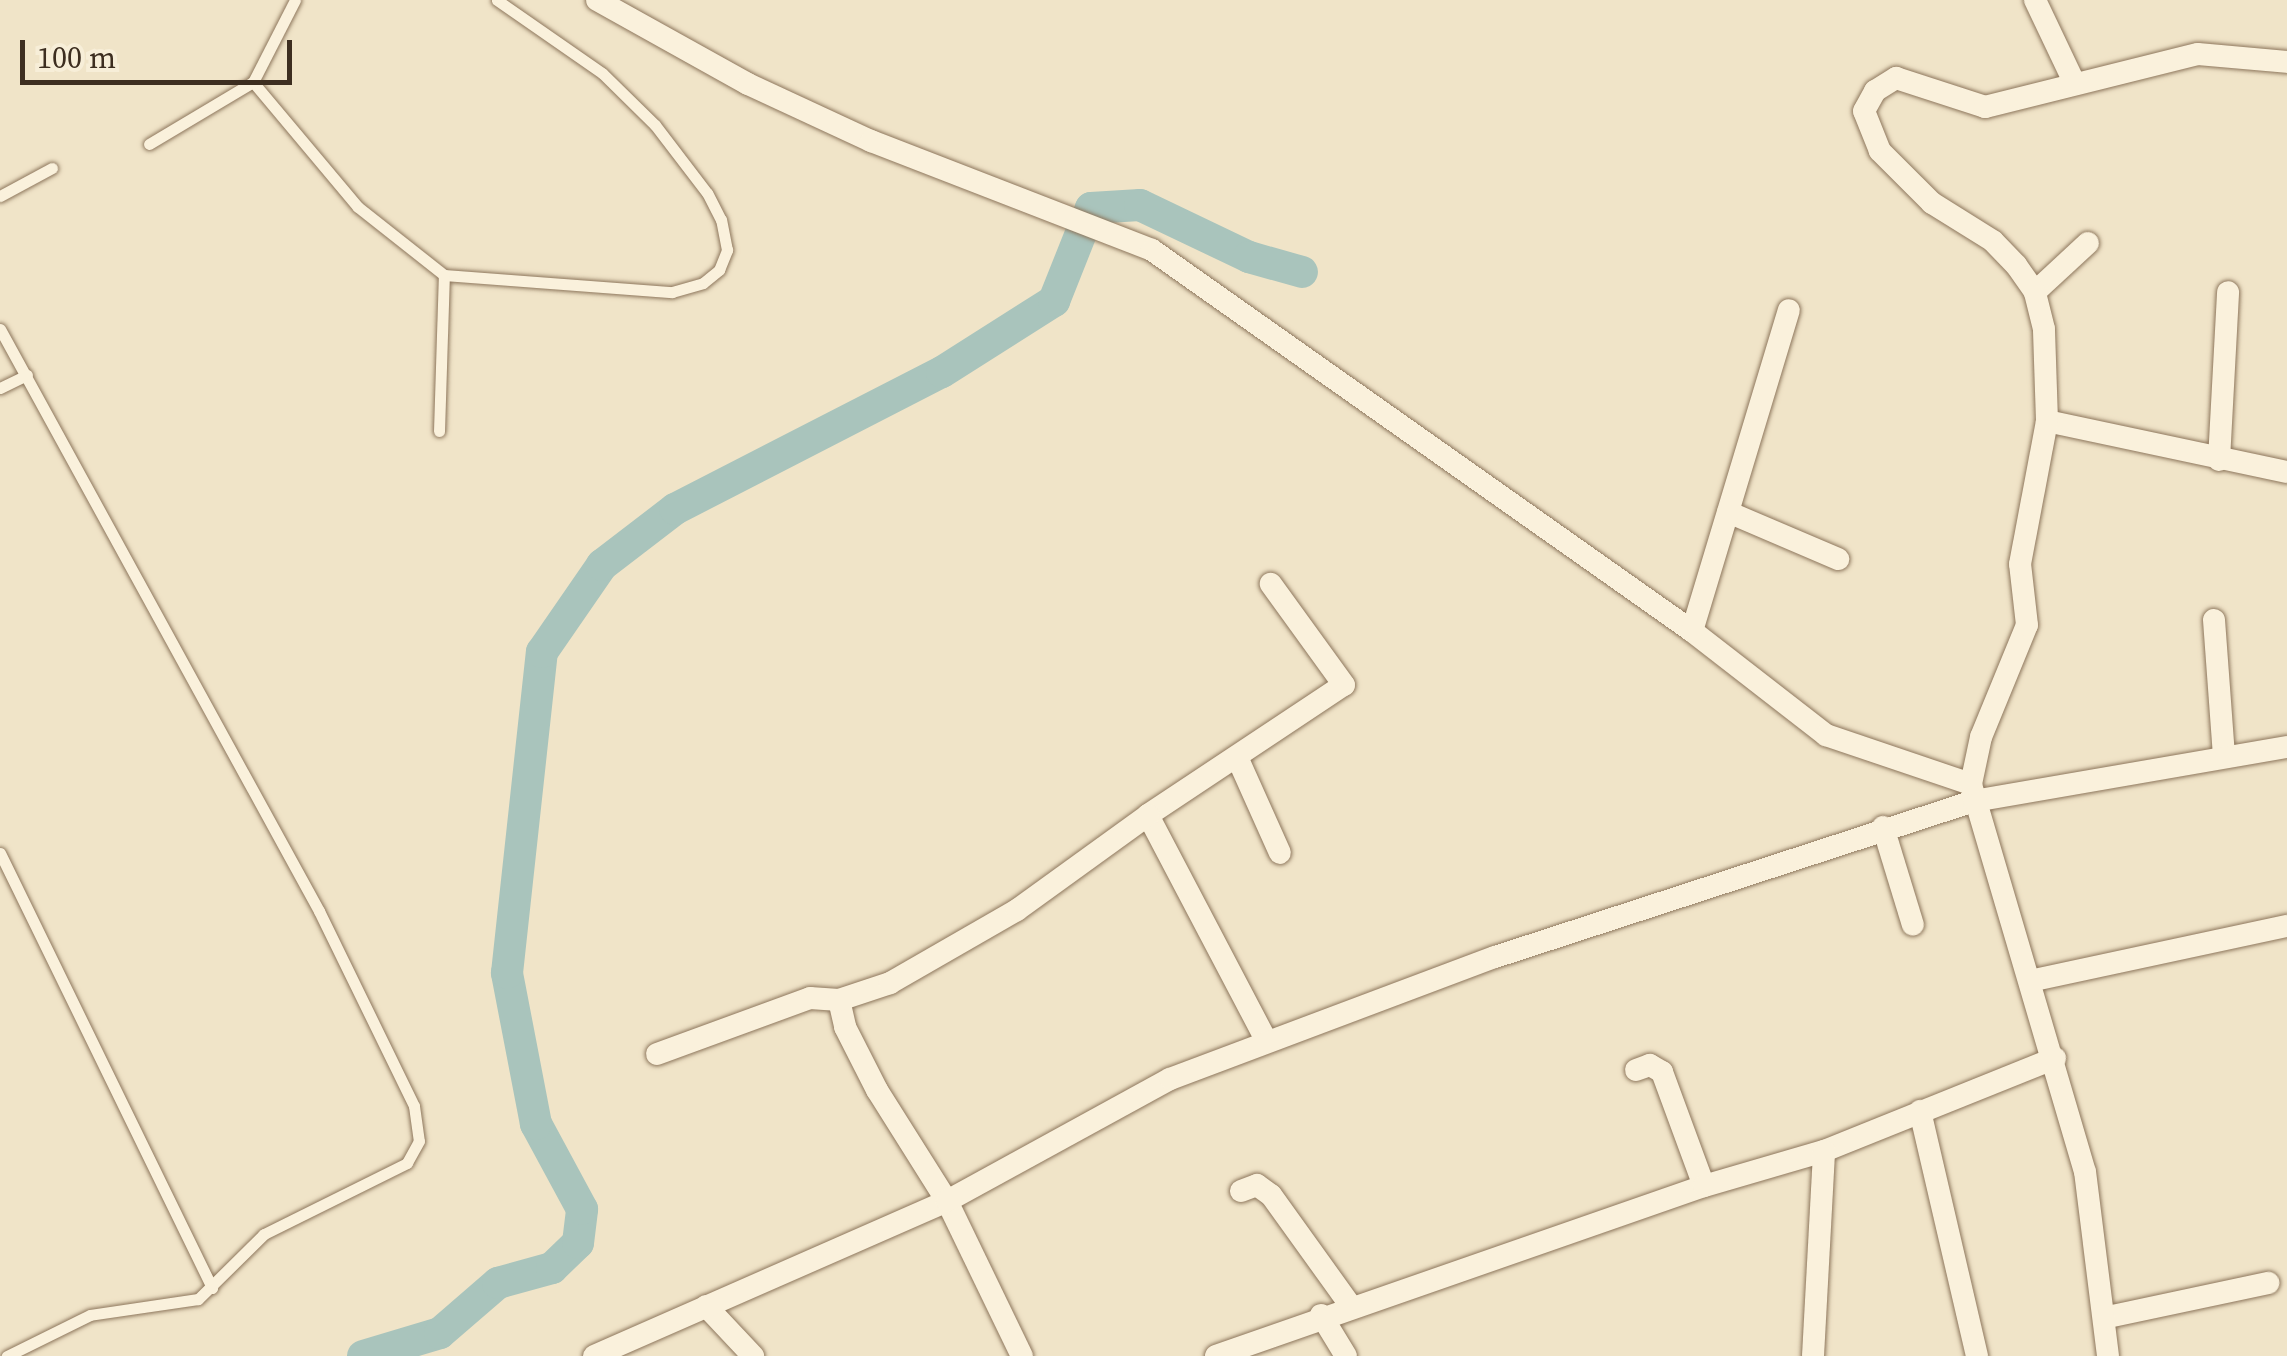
<!DOCTYPE html>
<style>
body{margin:0}
#map{position:relative;width:2287px;height:1356px;overflow:hidden;background:#f0e4c8;font-family:"Source Serif 4",serif}
div>[style]{position:absolute}
.river>*{height:32px;margin:-16px;padding:0 16px;transform-origin:16px;border-radius:16px;background:#a9c4bc}
.roads{filter:drop-shadow(0 0 2px #8d765c) drop-shadow(0 0 2px #8d765c)}
.service>*{height:11px;margin:-5.5px;padding:0 5.5px;transform-origin:5.5px;border-radius:5.5px;background:#faf1dc}
.minor>*{height:22px;margin:-11px;padding:0 11px;transform-origin:11px;border-radius:11px;background:#faf1dc}
span{translate:-50% -50%;white-space:nowrap;text-align:center;line-height:1.15;-webkit-text-stroke:9px #f7eed8;paint-order:stroke}
.scale{position:absolute;left:20px;top:40px;width:272px;height:45px;box-sizing:border-box;border:5px solid #3d2e20;border-top:0;padding-left:12px;font-size:30px;line-height:35px;white-space:nowrap;color:#3d2e20;-webkit-text-stroke:8px #f7eed8;paint-order:stroke}
</style>
<div id="map">
<div class="river">
<i style="left:363px;top:1356px;width:80px;rotate:-16.6deg"></i>
<i style="left:440px;top:1333px;width:77px;rotate:-40.8deg"></i>
<i style="left:498px;top:1283px;width:56px;rotate:-15.5deg"></i>
<i style="left:552px;top:1268px;width:36px;rotate:-44deg"></i>
<i style="left:578px;top:1243px;width:34px;rotate:-83deg"></i>
<i style="left:582px;top:1209px;width:97px;rotate:-118.4deg"></i>
<i style="left:536px;top:1124px;width:154px;rotate:-100.9deg"></i>
<i style="left:507px;top:973px;width:323px;rotate:-83.8deg"></i>
<i style="left:542px;top:652px;width:106px;rotate:-55.4deg"></i>
<i style="left:602px;top:565px;width:92px;rotate:-37.5deg"></i>
<i style="left:675px;top:509px;width:300px;rotate:-27.2deg"></i>
<i style="left:942px;top:372px;width:133px;rotate:-32.4deg"></i>
<i style="left:1054px;top:301px;width:100px;rotate:-68.3deg"></i>
<i style="left:1091px;top:208px;width:49px;rotate:-3.5deg"></i>
<i style="left:1140px;top:205px;width:121px;rotate:25.5deg"></i>
<i style="left:1249px;top:257px;width:55px;rotate:15.8deg"></i>
</div>
<div class="roads">
<div class="service">
<i style="left:253px;top:82px;width:163px;rotate:50deg"></i>
<i style="left:358px;top:207px;width:110px;rotate:38.3deg"></i>
<i style="left:444px;top:275px;width:229px;rotate:4.3deg"></i>
<i style="left:672px;top:292px;width:32px;rotate:-16deg"></i>
<i style="left:703px;top:283px;width:21px;rotate:-39deg"></i>
<i style="left:719px;top:270px;width:22px;rotate:-68deg"></i>
<i style="left:727px;top:250px;width:31px;rotate:-101deg"></i>
<i style="left:721px;top:220px;width:30px;rotate:-117deg"></i>
<i style="left:707px;top:193px;width:86px;rotate:-127.4deg"></i>
<i style="left:655px;top:125px;width:74px;rotate:-135.5deg"></i>
<i style="left:602px;top:73px;width:128px;rotate:-145.2deg"></i>
<i style="left:149px;top:144px;width:121px;rotate:-30.8deg"></i>
<i style="left:253px;top:82px;width:92px;rotate:-62.9deg"></i>
<i style="left:0;top:196px;width:59px;rotate:-28.3deg"></i>
<i style="left:0;top:329px;width:664px;rotate:61.27deg"></i>
<i style="left:319px;top:911px;width:217px;rotate:64deg"></i>
<i style="left:414px;top:1106px;width:35px;rotate:82deg"></i>
<i style="left:419px;top:1141px;width:25px;rotate:119deg"></i>
<i style="left:407px;top:1163px;width:160px;rotate:153.6deg"></i>
<i style="left:264px;top:1234px;width:93px;rotate:135.4deg"></i>
<i style="left:198px;top:1299px;width:109px;rotate:171.6deg"></i>
<i style="left:90px;top:1315px;width:93px;rotate:153.7deg"></i>
<i style="left:0;top:388px;width:30px;rotate:-26deg"></i>
<i style="left:439px;top:431px;width:156px;rotate:-88.2deg"></i>
<i style="left:0;top:853px;width:484px;rotate:64deg"></i>
</div>
<div class="minor">
<i style="left:597px;top:0;width:173px;rotate:29.1deg"></i>
<i style="left:748px;top:84px;width:136px;rotate:24.9deg"></i>
<i style="left:871px;top:141px;width:301px;rotate:21.2deg"></i>
<i style="left:1152px;top:250px;width:661px;rotate:35.21deg"></i>
<i style="left:1692px;top:631px;width:170px;rotate:37.8deg"></i>
<i style="left:1826px;top:735px;width:153px;rotate:18.7deg"></i>
<i style="left:2035px;top:0;width:91px;rotate:64.6deg"></i>
<i style="left:2035px;top:292px;width:72px;rotate:-42.8deg"></i>
<i style="left:2047px;top:421px;width:245px;rotate:12deg"></i>
<i style="left:2219px;top:460px;width:168px;rotate:-86.9deg"></i>
<i style="left:1728px;top:512px;width:120px;rotate:23.1deg"></i>
<i style="left:2214px;top:620px;width:137px;rotate:85.8deg"></i>
<i style="left:1692px;top:631px;width:335px;rotate:-73.2deg"></i>
<i style="left:1237px;top:757px;width:105px;rotate:65.9deg"></i>
<i style="left:1883px;top:827px;width:102px;rotate:73deg"></i>
<i style="left:2030px;top:981px;width:263px;rotate:-12.1deg"></i>
<i style="left:839px;top:1000px;width:28px;rotate:77deg"></i>
<i style="left:845px;top:1027px;width:71px;rotate:63.1deg"></i>
<i style="left:877px;top:1090px;width:131px;rotate:57.8deg"></i>
<i style="left:947px;top:1201px;width:172px;rotate:64.2deg"></i>
<i style="left:1266px;top:1040px;width:254px;rotate:-117.7deg"></i>
<i style="left:1148px;top:815px;width:235px;rotate:-33.6deg"></i>
<i style="left:1344px;top:685px;width:125px;rotate:-125.9deg"></i>
<i style="left:657px;top:1054px;width:163px;rotate:-20.1deg"></i>
<i style="left:810px;top:998px;width:29px;rotate:4deg"></i>
<i style="left:839px;top:1000px;width:54px;rotate:-18.4deg"></i>
<i style="left:890px;top:983px;width:146px;rotate:-29.9deg"></i>
<i style="left:1017px;top:910px;width:162px;rotate:-35.9deg"></i>
<i style="left:1636px;top:1070px;width:15px;rotate:-20deg"></i>
<i style="left:1650px;top:1065px;width:14px;rotate:30deg"></i>
<i style="left:1662px;top:1072px;width:121px;rotate:69.8deg"></i>
<i style="left:1920px;top:1111px;width:252px;rotate:76.9deg"></i>
<i style="left:1241px;top:1191px;width:17px;rotate:-21deg"></i>
<i style="left:1257px;top:1185px;width:17px;rotate:36deg"></i>
<i style="left:1271px;top:1195px;width:135px;rotate:54.3deg"></i>
<i style="left:706px;top:1306px;width:69px;rotate:46.8deg"></i>
<i style="left:1321px;top:1315px;width:48px;rotate:58.6deg"></i>
<i style="left:2108px;top:1317px;width:164px;rotate:-12deg"></i>
<i style="left:594px;top:1356px;width:386px;rotate:-23.7deg"></i>
<i style="left:947px;top:1201px;width:254px;rotate:-28.7deg"></i>
<i style="left:1170px;top:1079px;width:347px;rotate:-20.6deg"></i>
<i style="left:1495px;top:957px;width:504px;rotate:-18.04deg"></i>
<i style="left:1974px;top:801px;width:318px;rotate:-9.8deg"></i>
<i style="left:1216px;top:1356px;width:517px;rotate:-19.21deg"></i>
<i style="left:1704px;top:1186px;width:125px;rotate:-16.3deg"></i>
<i style="left:1824px;top:1151px;width:249px;rotate:-21.9deg"></i>
<i style="left:1813px;top:1356px;width:205px;rotate:-86.9deg"></i>
<i style="left:2108px;top:1356px;width:185px;rotate:-97.1deg"></i>
<i style="left:2085px;top:1172px;width:404px;rotate:-106.4deg"></i>
<i style="left:1971px;top:784px;width:48px;rotate:-78deg"></i>
<i style="left:1981px;top:737px;width:121px;rotate:-67.7deg"></i>
<i style="left:2027px;top:625px;width:61px;rotate:-96.5deg"></i>
<i style="left:2020px;top:564px;width:146px;rotate:-79.3deg"></i>
<i style="left:2047px;top:421px;width:92px;rotate:-91.9deg"></i>
<i style="left:2044px;top:329px;width:38px;rotate:-104deg"></i>
<i style="left:2035px;top:292px;width:33px;rotate:-125deg"></i>
<i style="left:2016px;top:265px;width:33px;rotate:-134deg"></i>
<i style="left:1993px;top:241px;width:72px;rotate:-148.1deg"></i>
<i style="left:1932px;top:203px;width:74px;rotate:-135deg"></i>
<i style="left:1880px;top:151px;width:43px;rotate:-111.8deg"></i>
<i style="left:1864px;top:111px;width:23px;rotate:-61deg"></i>
<i style="left:1875px;top:91px;width:25px;rotate:-32deg"></i>
<i style="left:1896px;top:78px;width:94px;rotate:18deg"></i>
<i style="left:1985px;top:107px;width:219px;rotate:-14deg"></i>
<i style="left:2198px;top:54px;width:89px;rotate:5.1deg"></i>
</div>
</div>
<div class="scale">100 m</div>
</div>
